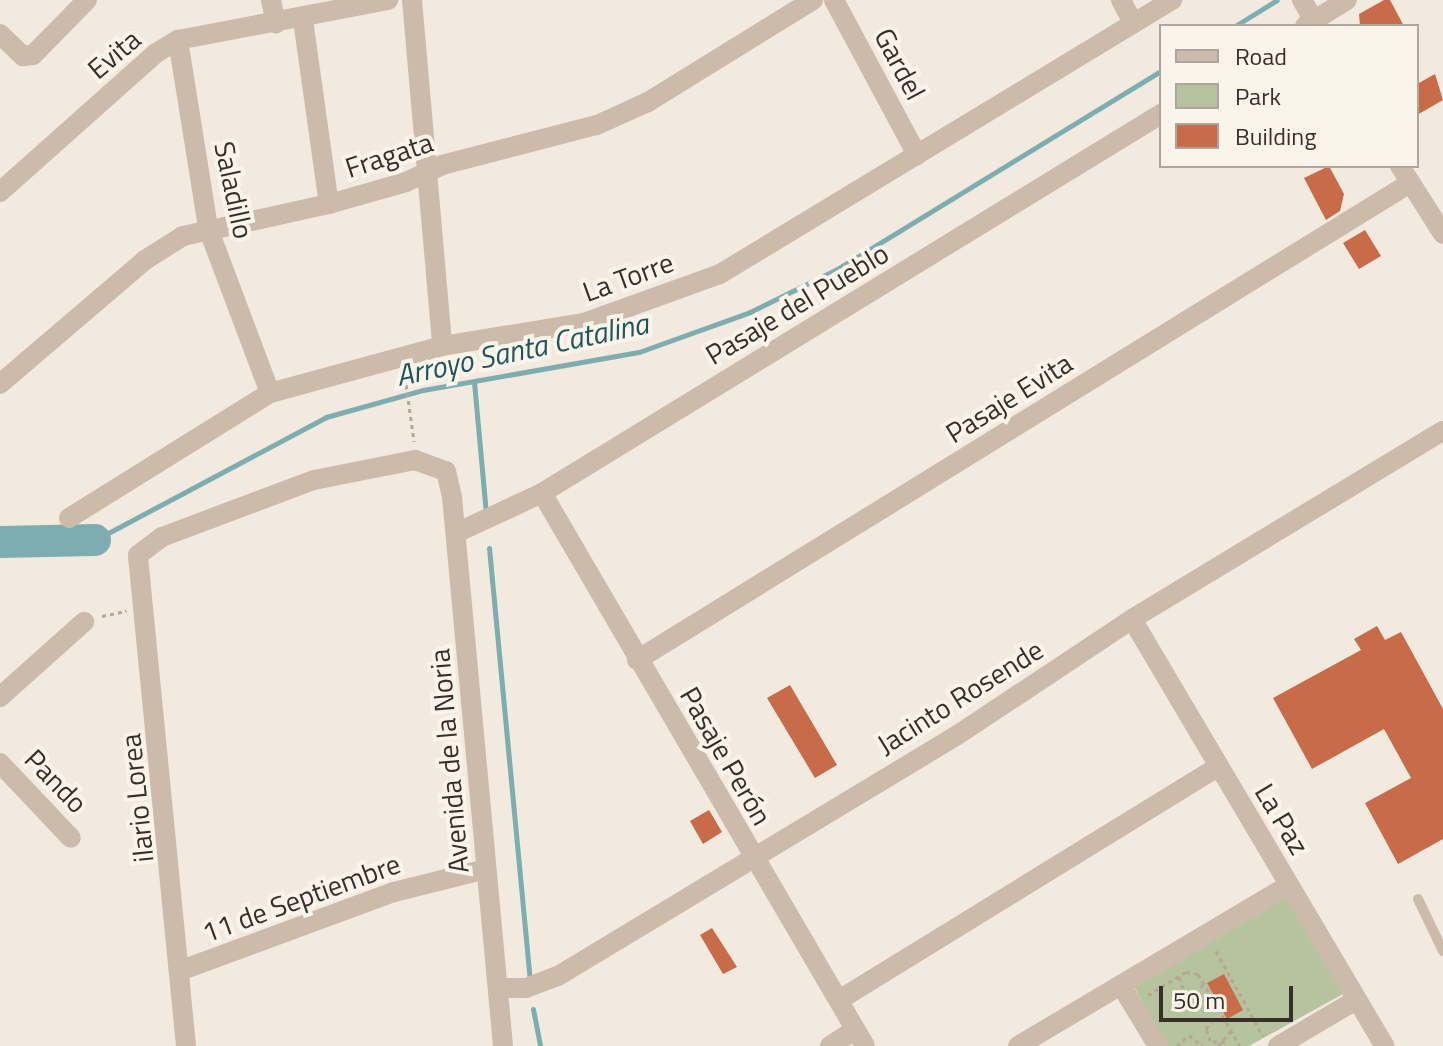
<!DOCTYPE html>
<meta charset="utf-8">
<style>
body{margin:0}
#map{position:relative;width:1443px;height:1046px;overflow:hidden;background:#f3eadf;font-family:"Titillium Web",sans-serif}
div>[style]{position:absolute}
.green>*{inset:0;background:#b5c39e}
.stream>*{height:5px;margin:-2.5px;padding:0 2.5px;transform-origin:2.5px;border-radius:2.5px;background:#7dadb1}
.river>*{height:32px;margin:-16px;padding:0 16px;transform-origin:16px;border-radius:16px;background:#7dadb1}
.building>*{inset:0;background:#c86b48}
.path>*{height:3px;margin-top:-1.5px;transform-origin:0;background:repeating-linear-gradient(90deg,#b8a594 0 4px,transparent 0 8px)}
.service>*{height:10px;margin:-5px;padding:0 5px;transform-origin:5px;border-radius:5px;background:#cba}
.minor>*{height:20px;margin:-10px;padding:0 10px;transform-origin:10px;border-radius:10px;background:#cba}
.tertiary>*{height:20px;margin:-10px;padding:0 10px;transform-origin:10px;border-radius:10px;background:#cba}
span{translate:-50% -50%;white-space:nowrap;text-align:center;line-height:1.15;-webkit-text-stroke:8px #faf4eb;paint-order:stroke}
.street-label{font-size:28px;color:#392f2a}
.water-label{font-size:30px;color:#1e565c;font-style:italic}
.legend{position:absolute;left:1159px;top:24px;width:260px;height:144px;box-sizing:border-box;background:#faf4eb;border:2px solid #ada59e;margin:0;padding:10px 14px;list-style:none;font-size:24px;color:#392f2a}
.legend li{display:flex;align-items:center;gap:16px;height:40px}
.legend b{width:40px;border:2px solid #ada59e}
.scale{position:absolute;left:1159px;top:986px;width:134px;height:36px;box-sizing:border-box;border:4px solid #392f2a;border-top:0;padding-left:10px;font-size:24px;line-height:28px;white-space:nowrap;color:#392f2a;-webkit-text-stroke:6px #faf4eb;paint-order:stroke}
</style>
<div id="map">
<div class="green">
<i style="clip-path:polygon(1288px 894px,1343px 994px,1249px 1046px,1167px 1046px,1134px 986px)"></i>
</div>
<div class="stream">
<i style="left:1235px;top:26px;width:49px;rotate:-31.8deg"></i>
<i style="left:474px;top:382px;width:134px;rotate:84.8deg"></i>
<i style="left:95px;top:540px;width:262px;rotate:-28deg"></i>
<i style="left:326px;top:417px;width:101px;rotate:-15.6deg"></i>
<i style="left:423px;top:390px;width:219px;rotate:-10deg"></i>
<i style="left:639px;top:352px;width:118px;rotate:-19.8deg"></i>
<i style="left:750px;top:312px;width:99px;rotate:-26.3deg"></i>
<i style="left:839px;top:268px;width:377px;rotate:-31.5deg"></i>
<i style="left:489px;top:548px;width:433px;rotate:84.6deg"></i>
<i style="left:533px;top:1009px;width:38px;rotate:79deg"></i>
</div>
<div class="river">
<i style="left:0;top:542px;width:95px;rotate:-1.2deg"></i>
</div>
<div class="building">
<i style="clip-path:polygon(1384px 0,1390px 0,1404px 26px,1360px 26px,1359px 14px)"></i>
<i style="clip-path:polygon(1435px 74px,1443px 100px,1417px 115px,1417px 84px)"></i>
<i style="clip-path:polygon(1329px 166px,1344px 194px,1340px 211px,1326px 220px,1304px 178px)"></i>
<i style="clip-path:polygon(1365px 230px,1381px 256px,1359px 269px,1343px 243px)"></i>
<i style="clip-path:polygon(1377px 626px,1385px 640px,1401px 632px,1443px 709px,1443px 839px,1398px 864px,1365px 803px,1411px 778px,1384px 729px,1312px 769px,1273px 698px,1361px 650px,1354px 639px)"></i>
<i style="clip-path:polygon(790px 685px,837px 765px,815px 778px,767px 698px)"></i>
<i style="clip-path:polygon(709px 810px,722px 832px,703px 844px,690px 821px)"></i>
<i style="clip-path:polygon(712px 928px,737px 967px,723px 974px,700px 935px)"></i>
<i style="clip-path:polygon(1224px 974px,1243px 1010px,1227px 1019px,1207px 983px)"></i>
</div>
<div class="path">
<i style="left:405px;top:377px;width:65px;rotate:82deg"></i>
<i style="left:102px;top:616px;width:25px;rotate:-12deg"></i>
<i style="left:1216px;top:951px;width:97px;rotate:61.1deg"></i>
<i style="left:1179px;top:977px;width:20px;rotate:70deg"></i>
<i style="left:1186px;top:996px;width:12px;rotate:-5deg"></i>
<i style="left:1198px;top:995px;width:13px;rotate:-67deg"></i>
<i style="left:1148px;top:995px;width:44px;rotate:-31.2deg"></i>
<i style="left:1186px;top:972px;width:12px;rotate:9deg"></i>
<i style="left:1198px;top:974px;width:83px;rotate:59.7deg"></i>
<i style="left:1225px;top:1042px;width:15px;rotate:-176deg"></i>
<i style="left:1210px;top:1041px;width:13px;rotate:-108deg"></i>
<i style="left:1206px;top:1029px;width:12px;rotate:-55deg"></i>
<i style="left:1213px;top:1019px;width:13px;rotate:9deg"></i>
<i style="left:1177px;top:1046px;width:16px;rotate:-43deg"></i>
<i style="left:1189px;top:1035px;width:17px;rotate:40deg"></i>
<i style="left:1218px;top:1046px;width:20px;rotate:-49deg"></i>
</div>
<div class="service">
<i style="left:1418px;top:899px;width:58px;rotate:64.3deg"></i>
</div>
<div class="minor">
<i style="left:271px;top:0;width:24px;rotate:78deg"></i>
<i style="left:412px;top:0;width:347px;rotate:85deg"></i>
<i style="left:834px;top:0;width:176px;rotate:61.8deg"></i>
<i style="left:1121px;top:0;width:26px;rotate:62deg"></i>
<i style="left:303px;top:20px;width:186px;rotate:82deg"></i>
<i style="left:1305px;top:26px;width:49px;rotate:-31.8deg"></i>
<i style="left:0;top:34px;width:32px;rotate:44deg"></i>
<i style="left:23px;top:56px;width:10px;rotate:-6deg"></i>
<i style="left:33px;top:55px;width:77px;rotate:-45.5deg"></i>
<i style="left:178px;top:40px;width:190px;rotate:80.9deg"></i>
<i style="left:208px;top:228px;width:176px;rotate:69.4deg"></i>
<i style="left:0;top:192px;width:209px;rotate:-41.7deg"></i>
<i style="left:156px;top:53px;width:26px;rotate:-31deg"></i>
<i style="left:178px;top:40px;width:214px;rotate:-10.8deg"></i>
<i style="left:0;top:384px;width:191px;rotate:-40.5deg"></i>
<i style="left:145px;top:260px;width:45px;rotate:-32.3deg"></i>
<i style="left:183px;top:236px;width:149px;rotate:-12.4deg"></i>
<i style="left:329px;top:204px;width:80px;rotate:-15.9deg"></i>
<i style="left:406px;top:182px;width:40px;rotate:-25deg"></i>
<i style="left:442px;top:165px;width:160px;rotate:-14.5deg"></i>
<i style="left:597px;top:125px;width:56px;rotate:-24.3deg"></i>
<i style="left:648px;top:102px;width:194px;rotate:-31.7deg"></i>
<i style="left:542px;top:493px;width:640px;rotate:59.71deg"></i>
<i style="left:69px;top:518px;width:237px;rotate:-31.9deg"></i>
<i style="left:270px;top:393px;width:178px;rotate:-15.3deg"></i>
<i style="left:442px;top:346px;width:144px;rotate:-9.2deg"></i>
<i style="left:584px;top:323px;width:145px;rotate:-19.8deg"></i>
<i style="left:720px;top:274px;width:529px;rotate:-31.22deg"></i>
<i style="left:456px;top:533px;width:95px;rotate:-24.9deg"></i>
<i style="left:542px;top:493px;width:726px;rotate:-31.48deg"></i>
<i style="left:1132px;top:619px;width:496px;rotate:59.4deg"></i>
<i style="left:637px;top:660px;width:908px;rotate:-31.68deg"></i>
<i style="left:0;top:697px;width:113px;rotate:-41.8deg"></i>
<i style="left:0;top:763px;width:103px;rotate:46.6deg"></i>
<i style="left:182px;top:970px;width:226px;rotate:-20.2deg"></i>
<i style="left:394px;top:892px;width:95px;rotate:-14deg"></i>
<i style="left:1121px;top:985px;width:71px;rotate:58.8deg"></i>
<i style="left:499px;top:988px;width:27px"></i>
<i style="left:526px;top:988px;width:34px;rotate:-21deg"></i>
<i style="left:558px;top:976px;width:465px;rotate:-31.1deg"></i>
<i style="left:956px;top:736px;width:211px;rotate:-33.6deg"></i>
<i style="left:1132px;top:619px;width:363px;rotate:-31.2deg"></i>
<i style="left:839px;top:1000px;width:444px;rotate:-31.6deg"></i>
<i style="left:186px;top:1046px;width:493px;rotate:-95.6deg"></i>
<i style="left:138px;top:555px;width:30px;rotate:-37deg"></i>
<i style="left:162px;top:537px;width:162px;rotate:-20.6deg"></i>
<i style="left:314px;top:480px;width:103px;rotate:-11.2deg"></i>
<i style="left:415px;top:460px;width:33px;rotate:20deg"></i>
<i style="left:446px;top:471px;width:27px;rotate:77deg"></i>
<i style="left:452px;top:497px;width:551px;rotate:84.69deg"></i>
<i style="left:830px;top:1046px;width:30px;rotate:-33deg"></i>
<i style="left:1018px;top:1046px;width:315px;rotate:-30.7deg"></i>
<i style="left:1278px;top:1046px;width:91px;rotate:-30.5deg"></i>
</div>
<div class="tertiary">
<i style="left:1302px;top:0;width:30px;rotate:60deg"></i>
<i style="left:1400px;top:166px;width:80px;rotate:57.7deg"></i>
</div>
<div class="street-label">
<span style="left:114px;top:54px;rotate:-40deg">Evita</span>
<span style="left:900px;top:64px;rotate:62deg">Gardel</span>
<span style="left:389px;top:155px;rotate:-18deg">Fragata</span>
<span style="left:234px;top:190px;rotate:78deg">Saladillo</span>
<span style="left:628px;top:277px;rotate:-20deg">La Torre</span>
<span style="left:797px;top:304px;rotate:-31deg">Pasaje del Pueblo</span>
<span style="left:1009px;top:398px;rotate:-32deg">Pasaje Evita</span>
<span style="left:960px;top:697px;rotate:-32deg">Jacinto Rosende</span>
<span style="left:726px;top:756px;rotate:60deg">Pasaje Perón</span>
<span style="left:449px;top:761px;rotate:-95deg">Avenida de la Noria</span>
<span style="left:56px;top:781px;rotate:46deg">Pando</span>
<span style="left:137px;top:798px;rotate:-96deg">ilario Lorea</span>
<span style="left:1282px;top:819px;rotate:59deg">La Paz</span>
<span style="left:301px;top:898px;rotate:-20deg">11 de Septiembre</span>
</div>
<div class="water-label">
<span style="left:522px;top:349px;rotate:-12deg">Arroyo Santa Catalina</span>
</div>
<ul class="legend">
<li><b style="height:10px;background:#cba"></b>Road</li>
<li><b style="height:22px;background:#b5c39e"></b>Park</li>
<li><b style="height:22px;background:#c86b48"></b>Building</li>
</ul>
<div class="scale">50 m</div>
</div>
